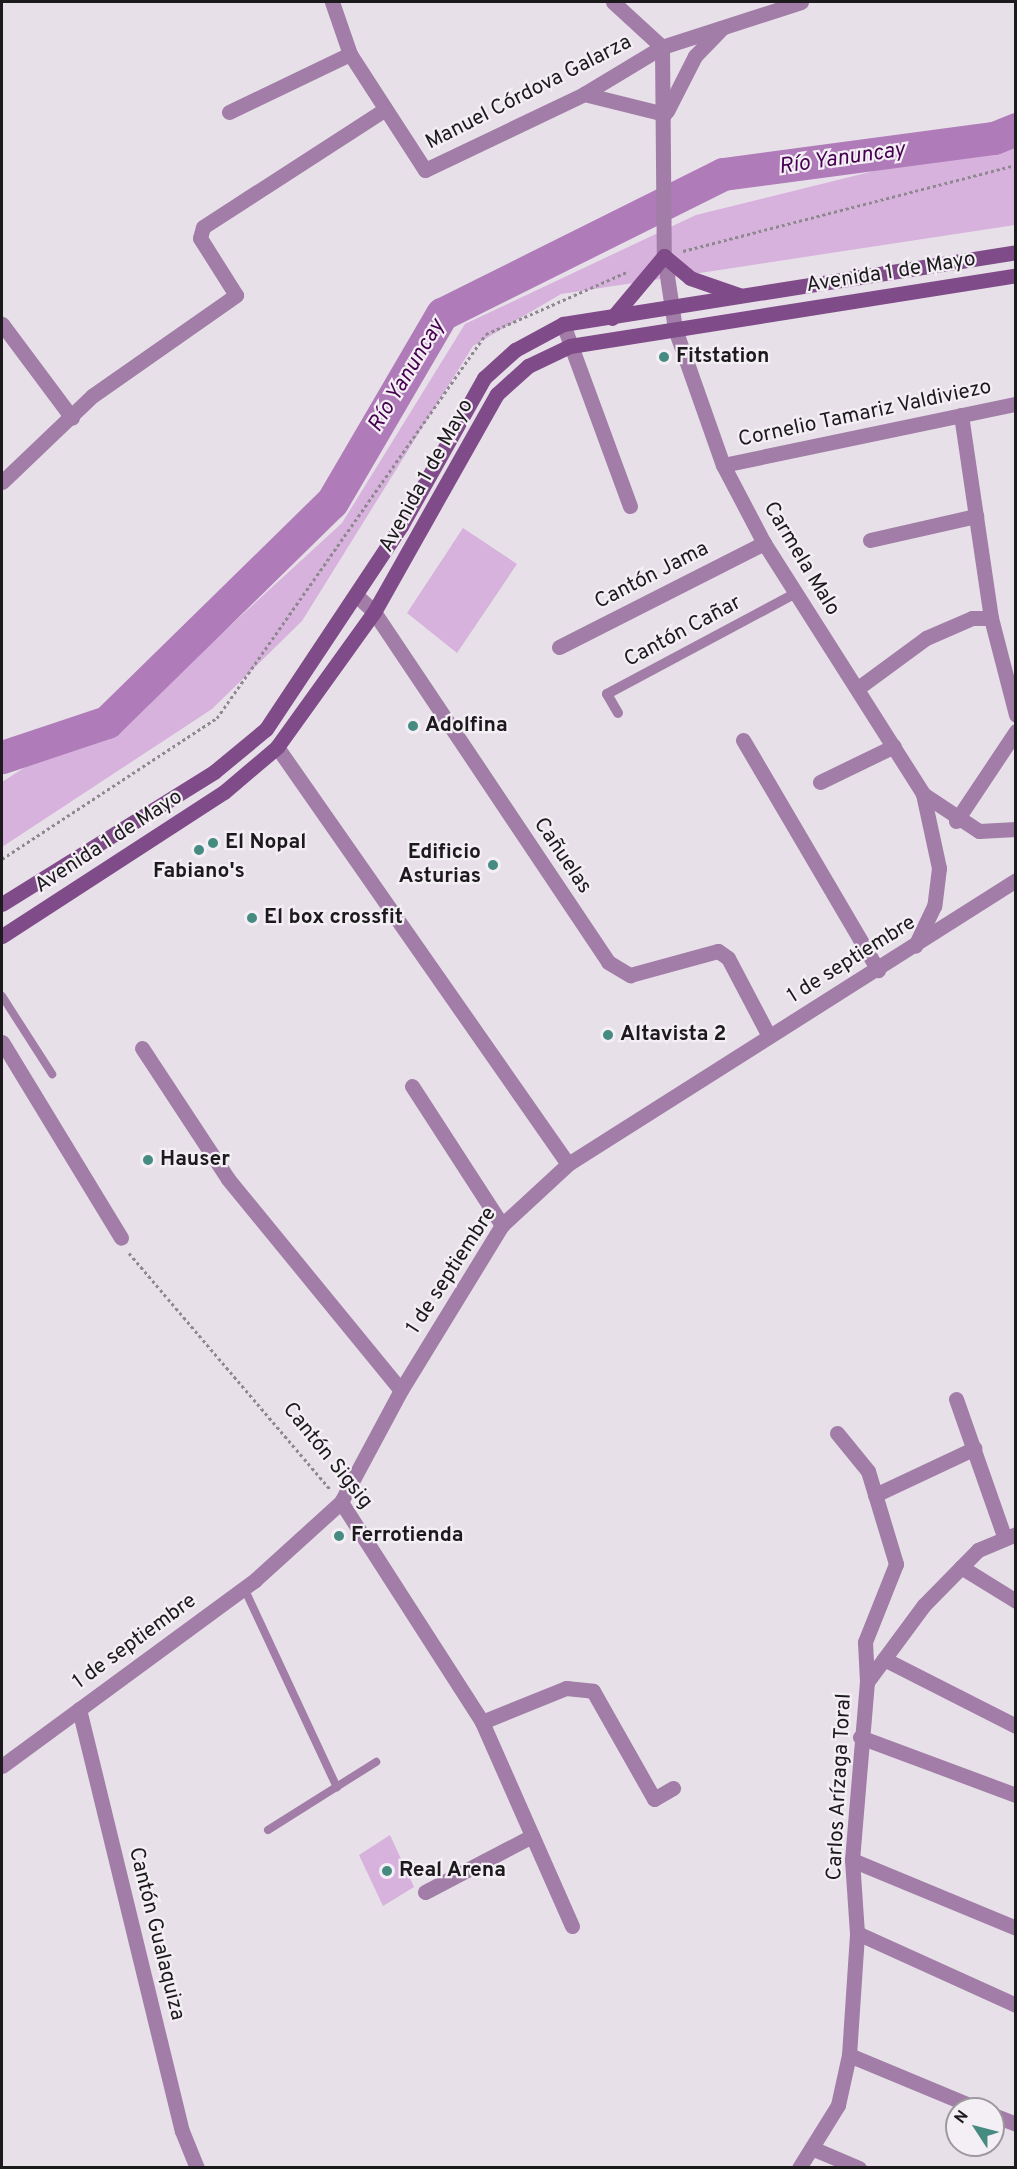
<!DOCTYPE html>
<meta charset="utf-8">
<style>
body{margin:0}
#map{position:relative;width:1017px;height:2169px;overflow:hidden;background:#e7e0e8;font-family:Overpass,sans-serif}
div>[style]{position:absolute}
.green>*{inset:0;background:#d7b2dd}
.river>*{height:33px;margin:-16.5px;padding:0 16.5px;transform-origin:16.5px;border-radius:16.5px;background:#af7bb8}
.path>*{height:3px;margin-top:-1.5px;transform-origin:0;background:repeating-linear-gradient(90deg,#8d898e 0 3px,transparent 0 6px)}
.service>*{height:8px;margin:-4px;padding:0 4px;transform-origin:4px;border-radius:4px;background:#a17da7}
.pedestrian>*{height:10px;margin:-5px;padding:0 5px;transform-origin:5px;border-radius:5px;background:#a17da7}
.minor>*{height:15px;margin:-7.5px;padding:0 7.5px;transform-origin:7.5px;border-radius:7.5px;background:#a17da7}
.tertiary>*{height:15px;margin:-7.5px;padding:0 7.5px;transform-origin:7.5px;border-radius:7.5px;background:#a17da7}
.secondary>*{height:15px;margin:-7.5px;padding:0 7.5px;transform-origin:7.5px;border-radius:7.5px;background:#7f4b88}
.dots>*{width:16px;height:16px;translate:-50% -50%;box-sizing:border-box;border:3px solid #f4eef5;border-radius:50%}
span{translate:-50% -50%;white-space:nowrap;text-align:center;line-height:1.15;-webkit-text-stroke:4.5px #f4eef5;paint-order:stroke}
.street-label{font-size:21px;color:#1c1a1c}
.poi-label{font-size:21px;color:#1c1a1c;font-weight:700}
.left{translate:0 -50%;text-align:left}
.right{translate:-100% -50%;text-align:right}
.water-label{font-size:22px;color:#460151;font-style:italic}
.frame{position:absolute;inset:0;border:3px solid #1c1a1c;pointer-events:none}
.north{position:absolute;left:945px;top:2097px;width:60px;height:60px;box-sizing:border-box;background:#f4eef5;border:2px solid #9e999e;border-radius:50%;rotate:306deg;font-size:16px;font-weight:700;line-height:24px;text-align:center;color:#1c1a1c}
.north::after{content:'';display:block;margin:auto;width:21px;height:27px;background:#468b82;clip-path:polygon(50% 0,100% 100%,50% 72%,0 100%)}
</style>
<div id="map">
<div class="green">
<i style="clip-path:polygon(1015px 136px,1015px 225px,561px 294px,473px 346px,302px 621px,212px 709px,2px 847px,2px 782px,194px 659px,342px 523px,465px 324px,696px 215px)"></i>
<i style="clip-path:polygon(463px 528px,517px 564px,457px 653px,407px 613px)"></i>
<i style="clip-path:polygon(390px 1835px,414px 1887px,383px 1906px,359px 1855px)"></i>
</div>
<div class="river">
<i style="left:2px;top:757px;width:111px;rotate:-18.4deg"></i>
<i style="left:107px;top:722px;width:315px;rotate:-44.4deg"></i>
<i style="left:332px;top:502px;width:218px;rotate:-59.7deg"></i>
<i style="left:442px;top:314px;width:314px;rotate:-26.5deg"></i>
<i style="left:723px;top:174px;width:273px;rotate:-7.6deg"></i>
<i style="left:994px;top:138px;width:24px;rotate:-22deg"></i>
</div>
<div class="path">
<i style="left:683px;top:251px;width:344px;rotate:-14.5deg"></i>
<i style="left:2px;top:859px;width:257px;rotate:-33.3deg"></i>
<i style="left:217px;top:718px;width:469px;rotate:-55deg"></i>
<i style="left:486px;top:334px;width:156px;rotate:-23.8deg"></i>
<i style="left:129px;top:1253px;width:311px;rotate:49.6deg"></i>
</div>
<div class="service">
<i style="left:2px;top:996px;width:93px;rotate:57.3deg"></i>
<i style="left:244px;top:1588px;width:220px;rotate:65deg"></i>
<i style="left:268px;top:1830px;width:128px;rotate:-32.2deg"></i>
</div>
<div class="pedestrian">
<i style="left:618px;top:713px;width:22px;rotate:-120deg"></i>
<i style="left:607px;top:694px;width:214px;rotate:-28.1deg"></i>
</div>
<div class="minor">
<i style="left:332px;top:2px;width:55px;rotate:70.9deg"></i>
<i style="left:350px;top:54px;width:138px;rotate:57.1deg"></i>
<i style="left:425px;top:170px;width:176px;rotate:-25.5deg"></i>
<i style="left:584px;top:94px;width:91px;rotate:-31.1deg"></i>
<i style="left:662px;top:47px;width:146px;rotate:-17.9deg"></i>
<i style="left:229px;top:112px;width:134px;rotate:-25.6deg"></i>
<i style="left:2px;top:324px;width:117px;rotate:53.3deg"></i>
<i style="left:563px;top:324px;width:194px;rotate:69.8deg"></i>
<i style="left:675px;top:329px;width:144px;rotate:70.6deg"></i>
<i style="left:723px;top:465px;width:88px;rotate:62.3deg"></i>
<i style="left:764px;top:543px;width:297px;rotate:57.6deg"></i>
<i style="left:923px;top:794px;width:76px;rotate:77.8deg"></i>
<i style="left:939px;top:868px;width:38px;rotate:97deg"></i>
<i style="left:934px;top:906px;width:44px;rotate:115.4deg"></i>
<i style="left:961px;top:415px;width:205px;rotate:81.6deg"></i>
<i style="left:991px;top:618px;width:100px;rotate:75.5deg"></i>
<i style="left:723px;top:465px;width:299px;rotate:-11.8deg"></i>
<i style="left:2px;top:482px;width:124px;rotate:-43.7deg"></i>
<i style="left:92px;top:396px;width:176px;rotate:-35deg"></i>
<i style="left:236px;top:295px;width:67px;rotate:-122.3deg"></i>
<i style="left:200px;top:238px;width:11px;rotate:-75deg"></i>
<i style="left:203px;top:227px;width:216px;rotate:-32.9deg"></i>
<i style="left:870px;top:540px;width:109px;rotate:-12.8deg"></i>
<i style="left:356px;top:595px;width:25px;rotate:43deg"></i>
<i style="left:374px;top:612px;width:421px;rotate:56.2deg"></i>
<i style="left:608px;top:962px;width:26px;rotate:31deg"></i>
<i style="left:630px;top:975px;width:91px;rotate:-15.3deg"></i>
<i style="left:718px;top:951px;width:12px;rotate:35deg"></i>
<i style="left:728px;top:958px;width:88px;rotate:62.3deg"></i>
<i style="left:559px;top:647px;width:230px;rotate:-26.9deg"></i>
<i style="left:858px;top:688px;width:84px;rotate:-36.3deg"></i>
<i style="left:926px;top:638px;width:50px;rotate:-23.5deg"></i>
<i style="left:972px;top:618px;width:19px"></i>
<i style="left:743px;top:740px;width:267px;rotate:59.6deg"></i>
<i style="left:277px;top:747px;width:508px;rotate:55.09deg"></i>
<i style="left:820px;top:782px;width:82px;rotate:-25.9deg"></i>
<i style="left:923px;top:794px;width:67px;rotate:33.5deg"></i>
<i style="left:979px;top:831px;width:37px;rotate:-3deg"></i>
<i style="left:956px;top:821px;width:108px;rotate:-56.3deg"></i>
<i style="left:2px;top:1042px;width:229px;rotate:58.7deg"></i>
<i style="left:142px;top:1048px;width:157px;rotate:56.7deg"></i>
<i style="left:228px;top:1179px;width:273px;rotate:50.7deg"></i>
<i style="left:412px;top:1086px;width:166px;rotate:57.1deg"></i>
<i style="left:956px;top:1399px;width:145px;rotate:70.7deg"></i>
<i style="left:837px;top:1433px;width:49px;rotate:50.8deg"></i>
<i style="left:868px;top:1471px;width:97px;rotate:73.2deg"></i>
<i style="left:896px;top:1564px;width:84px;rotate:111.7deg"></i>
<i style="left:865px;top:1642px;width:40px;rotate:87.1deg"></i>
<i style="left:875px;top:1495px;width:110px;rotate:-25.2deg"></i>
<i style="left:341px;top:1502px;width:261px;rotate:57.3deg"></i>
<i style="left:482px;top:1722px;width:223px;rotate:66.2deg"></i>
<i style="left:961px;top:1567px;width:65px;rotate:31.7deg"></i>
<i style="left:884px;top:1659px;width:148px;rotate:26.9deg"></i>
<i style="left:79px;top:1709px;width:434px;rotate:76.3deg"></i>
<i style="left:182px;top:2131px;width:40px;rotate:68deg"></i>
<i style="left:482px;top:1722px;width:91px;rotate:-22deg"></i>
<i style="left:566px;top:1688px;width:27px;rotate:6deg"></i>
<i style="left:593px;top:1691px;width:124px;rotate:60.5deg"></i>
<i style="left:654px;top:1799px;width:22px;rotate:-30deg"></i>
<i style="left:860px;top:1737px;width:166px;rotate:20.4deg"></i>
<i style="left:852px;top:1860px;width:178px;rotate:22.5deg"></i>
<i style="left:857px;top:1933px;width:175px;rotate:24.4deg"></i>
<i style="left:849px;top:2055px;width:141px;rotate:22.6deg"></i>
<i style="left:993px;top:2115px;width:25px;rotate:21deg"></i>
<i style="left:814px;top:2149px;width:49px;rotate:22.9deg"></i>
<i style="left:799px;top:2168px;width:74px;rotate:-58.2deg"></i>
<i style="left:838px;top:2105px;width:51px;rotate:-77.6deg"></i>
<i style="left:849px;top:2055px;width:122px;rotate:-86.2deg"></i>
<i style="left:857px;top:1933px;width:73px;rotate:-93.9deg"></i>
<i style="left:852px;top:1860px;width:179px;rotate:-85.2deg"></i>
<i style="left:867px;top:1682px;width:96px;rotate:-53.5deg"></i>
<i style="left:924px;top:1605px;width:77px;rotate:-45.5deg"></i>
<i style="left:978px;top:1550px;width:41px;rotate:-22.8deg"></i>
</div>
<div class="tertiary">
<i style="left:613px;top:2px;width:67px;rotate:42.6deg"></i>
<i style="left:662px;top:47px;width:209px;rotate:89.5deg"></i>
<i style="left:664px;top:256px;width:74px;rotate:81.4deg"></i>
<i style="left:584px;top:94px;width:83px;rotate:13.9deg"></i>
<i style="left:667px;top:111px;width:62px;rotate:-63deg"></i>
<i style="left:695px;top:56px;width:39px;rotate:-46deg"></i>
<i style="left:2px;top:1766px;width:314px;rotate:-36.3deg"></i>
<i style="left:255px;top:1580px;width:116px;rotate:-42.2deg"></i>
<i style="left:341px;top:1502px;width:127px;rotate:-61.8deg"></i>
<i style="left:401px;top:1390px;width:193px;rotate:-58.5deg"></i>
<i style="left:502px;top:1225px;width:90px;rotate:-42.7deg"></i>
<i style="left:568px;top:1164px;width:530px;rotate:-32.37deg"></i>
<i style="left:425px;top:1892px;width:121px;rotate:-27.6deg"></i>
</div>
<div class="secondary">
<i style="left:612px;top:318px;width:81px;rotate:-50deg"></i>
<i style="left:664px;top:256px;width:34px;rotate:40deg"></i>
<i style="left:690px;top:278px;width:52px;rotate:19.1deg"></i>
<i style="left:2px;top:904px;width:250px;rotate:-31.9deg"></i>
<i style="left:214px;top:772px;width:67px;rotate:-39.6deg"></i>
<i style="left:266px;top:729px;width:244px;rotate:-56.4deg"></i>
<i style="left:401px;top:526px;width:170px;rotate:-60.7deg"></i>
<i style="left:484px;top:378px;width:42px;rotate:-42.1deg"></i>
<i style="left:515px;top:350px;width:55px;rotate:-28.4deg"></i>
<i style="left:563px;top:324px;width:459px;rotate:-9deg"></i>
<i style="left:2px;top:936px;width:265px;rotate:-33deg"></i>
<i style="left:224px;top:792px;width:70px;rotate:-40.3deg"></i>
<i style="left:277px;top:747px;width:166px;rotate:-54.3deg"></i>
<i style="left:374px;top:612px;width:250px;rotate:-60.6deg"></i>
<i style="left:497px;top:394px;width:42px;rotate:-42.1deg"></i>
<i style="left:528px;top:366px;width:47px;rotate:-25.5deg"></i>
<i style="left:570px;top:346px;width:452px;rotate:-9deg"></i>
</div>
<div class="dots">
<i style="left:664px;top:357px;background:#468b82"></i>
<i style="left:413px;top:726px;background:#468b82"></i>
<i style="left:213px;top:843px;background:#468b82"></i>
<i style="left:199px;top:850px;background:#468b82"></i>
<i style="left:493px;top:865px;background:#468b82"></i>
<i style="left:252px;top:918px;background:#468b82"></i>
<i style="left:608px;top:1035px;background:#468b82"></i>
<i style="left:148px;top:1160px;background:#468b82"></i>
<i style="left:339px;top:1536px;background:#468b82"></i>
<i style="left:387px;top:1871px;background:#468b82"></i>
</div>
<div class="street-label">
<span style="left:529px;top:93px;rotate:-27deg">Manuel Córdova Galarza</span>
<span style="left:891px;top:273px;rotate:-9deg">Avenida 1 de Mayo</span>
<span style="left:865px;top:414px;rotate:-12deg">Cornelio Tamariz Valdiviezo</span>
<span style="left:427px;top:476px;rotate:-61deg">Avenida 1 de Mayo</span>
<span style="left:801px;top:559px;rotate:59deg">Carmela Malo</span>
<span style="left:652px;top:576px;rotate:-27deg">Cantón Jama</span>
<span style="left:683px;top:632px;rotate:-28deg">Cantón Cañar</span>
<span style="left:109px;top:842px;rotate:-33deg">Avenida 1 de Mayo</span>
<span style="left:562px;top:856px;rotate:56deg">Cañuelas</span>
<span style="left:852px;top:960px;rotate:-32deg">1 de septiembre</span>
<span style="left:452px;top:1271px;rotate:-57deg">1 de septiembre</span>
<span style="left:327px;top:1456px;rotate:51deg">Cantón Sigsig</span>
<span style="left:135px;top:1642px;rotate:-36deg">1 de septiembre</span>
<span style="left:840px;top:1787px;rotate:-87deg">Carlos Arízaga Toral</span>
<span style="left:156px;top:1934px;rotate:76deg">Cantón Gualaquiza</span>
</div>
<div class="poi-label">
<span class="left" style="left:676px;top:357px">Fitstation</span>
<span class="left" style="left:425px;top:726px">Adolfina</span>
<span class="left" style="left:225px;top:843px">El Nopal</span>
<span class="right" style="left:481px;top:865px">Edificio<br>Asturias</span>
<span style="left:199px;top:872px">Fabiano's</span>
<span class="left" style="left:264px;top:918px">El box crossfit</span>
<span class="left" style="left:620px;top:1035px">Altavista 2</span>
<span class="left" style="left:160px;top:1160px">Hauser</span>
<span class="left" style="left:351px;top:1536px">Ferrotienda</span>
<span class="left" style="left:399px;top:1871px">Real Arena</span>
</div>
<div class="water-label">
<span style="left:842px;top:159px;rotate:-8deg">Río Yanuncay</span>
<span style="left:407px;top:376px;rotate:-59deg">Río Yanuncay</span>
</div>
<div class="frame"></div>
<div class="north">N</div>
</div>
